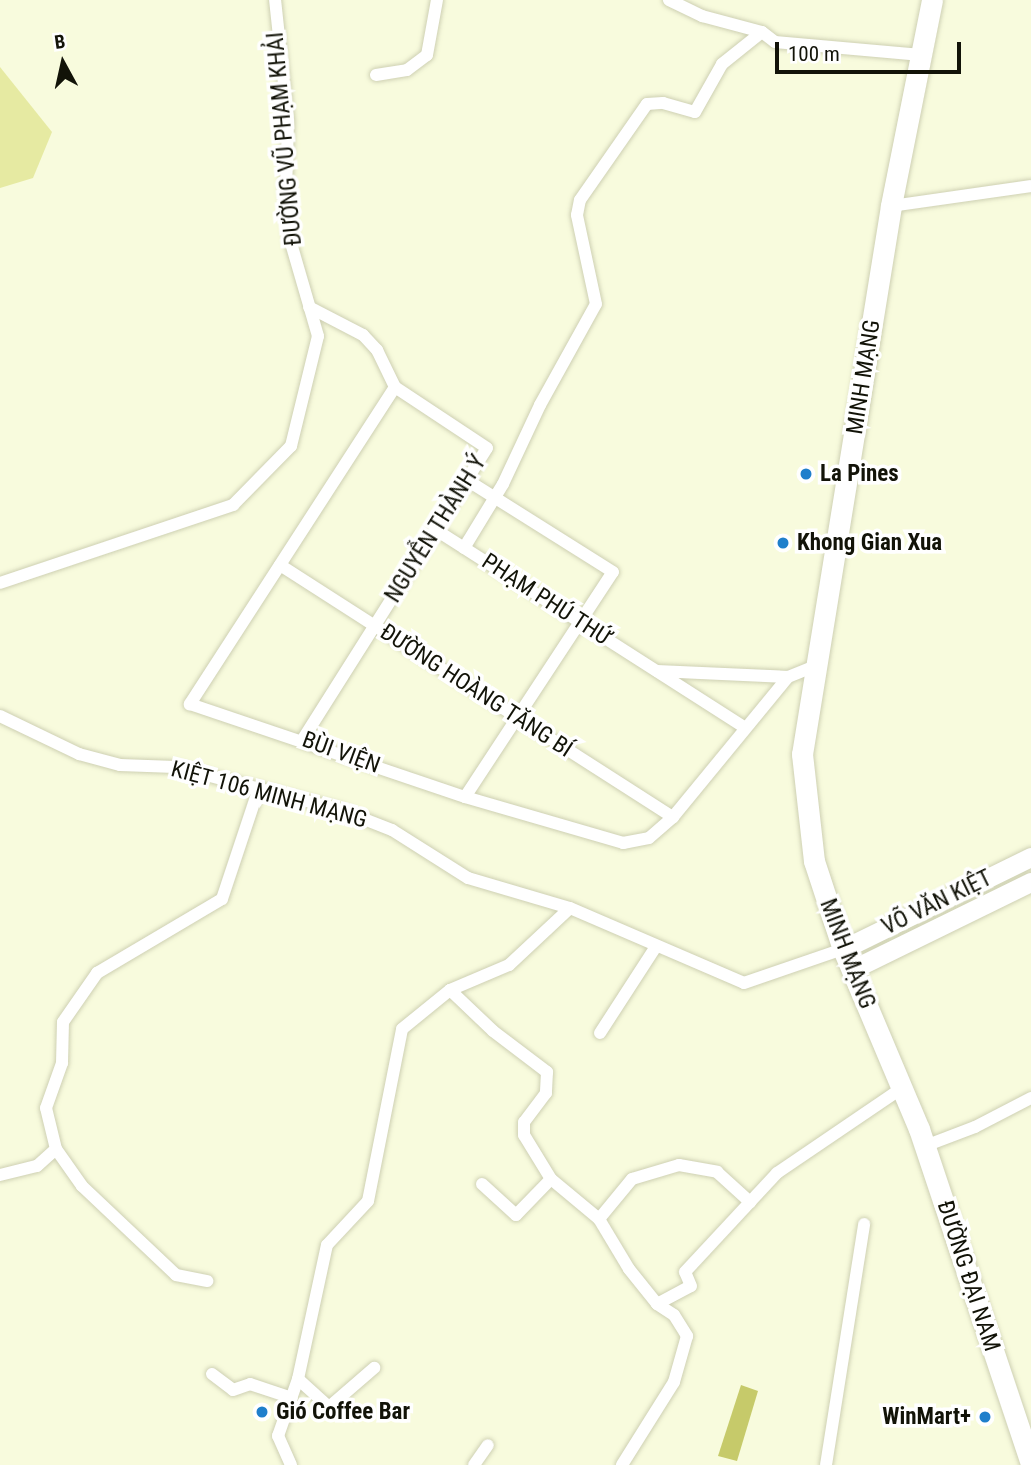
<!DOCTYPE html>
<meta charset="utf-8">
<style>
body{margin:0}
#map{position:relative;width:1031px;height:1465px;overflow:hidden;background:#f8fbdd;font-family:"Roboto Condensed",sans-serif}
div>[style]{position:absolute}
.green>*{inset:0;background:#e6eaa2}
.water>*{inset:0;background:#c6ca6a}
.roads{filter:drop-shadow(0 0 2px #ced0b3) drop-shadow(0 0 2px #ced0b3)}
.minor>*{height:12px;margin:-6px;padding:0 6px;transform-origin:6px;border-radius:6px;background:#fff}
.primary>*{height:19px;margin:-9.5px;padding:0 9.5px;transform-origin:9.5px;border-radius:9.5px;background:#fff}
.trunk>*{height:21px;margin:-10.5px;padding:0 10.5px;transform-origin:10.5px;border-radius:10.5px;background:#fff}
.dots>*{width:19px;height:19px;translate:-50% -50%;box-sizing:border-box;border:4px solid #fff;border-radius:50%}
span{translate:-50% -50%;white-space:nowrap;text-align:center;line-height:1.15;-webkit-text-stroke:7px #fff;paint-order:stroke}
.street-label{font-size:23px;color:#121308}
.poi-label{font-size:23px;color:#121308;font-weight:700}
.left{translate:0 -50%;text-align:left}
.right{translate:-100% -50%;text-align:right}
.north{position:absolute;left:28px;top:28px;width:70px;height:70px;-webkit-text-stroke:5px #fff;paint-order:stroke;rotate:352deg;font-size:19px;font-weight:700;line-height:28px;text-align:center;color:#121308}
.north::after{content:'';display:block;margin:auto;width:24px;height:32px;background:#121308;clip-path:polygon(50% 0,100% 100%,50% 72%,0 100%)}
.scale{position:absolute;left:775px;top:42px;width:186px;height:32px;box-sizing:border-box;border:4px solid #121308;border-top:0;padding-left:9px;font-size:21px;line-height:24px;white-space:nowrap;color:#121308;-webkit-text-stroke:5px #fff;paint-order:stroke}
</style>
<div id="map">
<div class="green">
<i style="clip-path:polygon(0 67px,52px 132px,33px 178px,0 188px)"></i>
</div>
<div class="water">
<i style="clip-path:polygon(741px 1385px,758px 1391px,737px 1461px,718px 1456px)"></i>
</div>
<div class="roads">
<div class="minor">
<i style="left:669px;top:0;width:37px;rotate:26deg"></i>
<i style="left:702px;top:16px;width:62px;rotate:14.9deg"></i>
<i style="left:762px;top:32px;width:16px;rotate:38deg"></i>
<i style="left:775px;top:42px;width:147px;rotate:5.1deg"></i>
<i style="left:376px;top:75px;width:31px;rotate:-9deg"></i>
<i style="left:407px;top:70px;width:25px;rotate:-37deg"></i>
<i style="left:427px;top:55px;width:56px;rotate:-79.7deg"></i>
<i style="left:891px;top:206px;width:141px;rotate:-8.1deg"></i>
<i style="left:309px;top:307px;width:61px;rotate:27.4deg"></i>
<i style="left:363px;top:335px;width:21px;rotate:47deg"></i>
<i style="left:377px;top:350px;width:41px;rotate:64.1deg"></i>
<i style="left:395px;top:387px;width:378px;rotate:122.9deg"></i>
<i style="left:190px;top:704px;width:290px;rotate:18.7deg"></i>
<i style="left:465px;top:797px;width:165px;rotate:16.2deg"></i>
<i style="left:623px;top:843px;width:26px;rotate:-11deg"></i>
<i style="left:649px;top:838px;width:32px;rotate:-41deg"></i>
<i style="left:673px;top:817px;width:181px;rotate:-50.6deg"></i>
<i style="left:436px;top:530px;width:366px;rotate:32.6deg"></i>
<i style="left:464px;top:548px;width:75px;rotate:-58.6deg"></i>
<i style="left:503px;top:484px;width:87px;rotate:-64.9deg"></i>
<i style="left:540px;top:405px;width:115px;rotate:-61deg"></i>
<i style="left:596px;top:304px;width:91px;rotate:-102.1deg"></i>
<i style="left:577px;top:215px;width:15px;rotate:-79deg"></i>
<i style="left:580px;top:200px;width:117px;rotate:-55.1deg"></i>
<i style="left:647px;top:104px;width:16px;rotate:-4deg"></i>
<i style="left:663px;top:103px;width:33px;rotate:16deg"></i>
<i style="left:695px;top:112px;width:55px;rotate:-60.6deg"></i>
<i style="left:722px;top:64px;width:51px;rotate:-38.7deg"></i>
<i style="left:280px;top:565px;width:467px;rotate:32.7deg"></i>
<i style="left:0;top:583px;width:246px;rotate:-18.5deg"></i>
<i style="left:233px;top:505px;width:83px;rotate:-45.5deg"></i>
<i style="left:291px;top:446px;width:113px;rotate:-76.2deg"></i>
<i style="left:318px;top:336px;width:97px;rotate:-106.2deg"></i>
<i style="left:291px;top:243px;width:50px;rotate:-95.7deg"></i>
<i style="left:286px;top:193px;width:72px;rotate:-88.4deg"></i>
<i style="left:288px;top:121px;width:122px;rotate:-96.1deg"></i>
<i style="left:657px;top:671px;width:131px;rotate:2.6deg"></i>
<i style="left:788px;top:677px;width:32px;rotate:-22deg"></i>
<i style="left:0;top:716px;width:88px;rotate:25.7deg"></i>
<i style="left:79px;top:754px;width:42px;rotate:15deg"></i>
<i style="left:120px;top:765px;width:55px;rotate:2.1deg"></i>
<i style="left:175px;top:767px;width:171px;rotate:14.5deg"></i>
<i style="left:341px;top:810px;width:55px;rotate:21.4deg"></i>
<i style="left:392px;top:830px;width:90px;rotate:32.3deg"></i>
<i style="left:468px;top:878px;width:106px;rotate:16.4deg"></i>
<i style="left:570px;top:908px;width:189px;rotate:23.3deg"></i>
<i style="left:744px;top:983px;width:105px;rotate:-19deg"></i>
<i style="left:303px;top:739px;width:344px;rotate:-57.7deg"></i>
<i style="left:487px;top:448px;width:110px;rotate:-146.5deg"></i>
<i style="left:465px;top:797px;width:269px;rotate:-56.7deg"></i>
<i style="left:613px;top:572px;width:173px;rotate:-147.8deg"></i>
<i style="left:450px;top:990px;width:59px;rotate:43.6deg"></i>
<i style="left:493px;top:1031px;width:68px;rotate:37.2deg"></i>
<i style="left:547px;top:1072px;width:21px;rotate:93deg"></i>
<i style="left:546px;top:1093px;width:36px;rotate:127deg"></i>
<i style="left:524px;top:1122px;width:13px;rotate:90deg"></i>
<i style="left:524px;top:1135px;width:52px;rotate:58.5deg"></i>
<i style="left:551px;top:1179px;width:62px;rotate:39.8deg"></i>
<i style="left:599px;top:1219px;width:52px;rotate:-50.5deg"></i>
<i style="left:632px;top:1179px;width:49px;rotate:-16.6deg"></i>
<i style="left:679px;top:1165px;width:39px;rotate:10deg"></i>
<i style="left:717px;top:1172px;width:45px;rotate:42.3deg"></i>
<i style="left:600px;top:1033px;width:101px;rotate:-57.1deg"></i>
<i style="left:925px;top:1146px;width:53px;rotate:-20.8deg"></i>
<i style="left:975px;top:1127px;width:63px;rotate:-27.4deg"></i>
<i style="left:56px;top:1149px;width:45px;rotate:54.9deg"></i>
<i style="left:82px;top:1186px;width:129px;rotate:43.4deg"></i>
<i style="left:176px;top:1275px;width:32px;rotate:11deg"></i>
<i style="left:0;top:1175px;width:38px;rotate:-14deg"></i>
<i style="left:37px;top:1166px;width:25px;rotate:-42deg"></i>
<i style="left:56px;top:1149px;width:42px;rotate:-103.7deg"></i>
<i style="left:46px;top:1108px;width:48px;rotate:-70.4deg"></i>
<i style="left:62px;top:1063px;width:41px;rotate:-88.6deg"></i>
<i style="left:63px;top:1022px;width:60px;rotate:-55.2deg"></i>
<i style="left:97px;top:973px;width:145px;rotate:-30.6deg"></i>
<i style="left:222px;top:899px;width:117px;rotate:-71.6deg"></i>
<i style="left:482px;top:1184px;width:46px;rotate:42.4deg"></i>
<i style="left:516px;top:1215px;width:50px;rotate:-45.8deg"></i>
<i style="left:599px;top:1219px;width:58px;rotate:59deg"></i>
<i style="left:629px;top:1269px;width:45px;rotate:51.3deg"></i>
<i style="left:657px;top:1304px;width:20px;rotate:33deg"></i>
<i style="left:674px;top:1315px;width:25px;rotate:58deg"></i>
<i style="left:687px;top:1336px;width:48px;rotate:105.8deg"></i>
<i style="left:674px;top:1382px;width:98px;rotate:122.1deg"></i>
<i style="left:657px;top:1304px;width:38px;rotate:-28deg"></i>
<i style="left:691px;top:1286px;width:15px;rotate:-113deg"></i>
<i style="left:685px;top:1272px;width:135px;rotate:-47.1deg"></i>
<i style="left:777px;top:1173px;width:151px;rotate:-34.2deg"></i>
<i style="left:212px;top:1374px;width:26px;rotate:37deg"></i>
<i style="left:233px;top:1390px;width:18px;rotate:-19deg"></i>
<i style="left:250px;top:1384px;width:44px;rotate:18.4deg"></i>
<i style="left:298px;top:1379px;width:42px;rotate:42.1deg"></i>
<i style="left:329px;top:1407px;width:60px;rotate:-40.9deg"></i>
<i style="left:291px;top:1465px;width:32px;rotate:-114deg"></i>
<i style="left:278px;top:1436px;width:60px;rotate:-70.7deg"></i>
<i style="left:298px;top:1379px;width:137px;rotate:-77.8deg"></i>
<i style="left:327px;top:1245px;width:60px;rotate:-47deg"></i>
<i style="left:368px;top:1201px;width:175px;rotate:-78.8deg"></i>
<i style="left:402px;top:1029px;width:62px;rotate:-39.1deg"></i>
<i style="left:450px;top:990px;width:64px;rotate:-23deg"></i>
<i style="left:509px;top:965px;width:83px;rotate:-43.1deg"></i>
<i style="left:474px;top:1465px;width:24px;rotate:-55deg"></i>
<i style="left:826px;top:1465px;width:244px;rotate:-81deg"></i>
</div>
<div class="primary">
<i style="left:843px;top:949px;width:209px;rotate:-26.1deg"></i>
<i style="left:851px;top:970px;width:200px;rotate:-26.1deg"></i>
</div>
<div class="trunk">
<i style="left:932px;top:0;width:210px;rotate:101.3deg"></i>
<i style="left:891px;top:206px;width:555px;rotate:99.22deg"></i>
<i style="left:802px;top:754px;width:108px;rotate:83.6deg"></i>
<i style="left:814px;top:861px;width:93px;rotate:71.8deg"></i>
<i style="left:843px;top:949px;width:195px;rotate:67.1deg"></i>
<i style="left:919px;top:1129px;width:353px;rotate:71.5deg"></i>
</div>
</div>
<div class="dots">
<i style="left:806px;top:474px;background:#1f7fcb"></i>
<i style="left:783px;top:543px;background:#1f7fcb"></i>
<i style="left:262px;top:1412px;background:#1f7fcb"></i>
<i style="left:985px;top:1417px;background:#1f7fcb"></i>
</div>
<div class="street-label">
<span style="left:285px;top:139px;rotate:-95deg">ĐƯỜNG VŨ PHẠM KHẢI</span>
<span style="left:864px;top:377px;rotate:-81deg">MINH MẠNG</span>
<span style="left:436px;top:529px;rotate:-58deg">NGUYỄN THÀNH Ý</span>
<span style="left:546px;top:600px;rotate:33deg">PHẠM PHÚ THỨ</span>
<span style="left:476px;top:691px;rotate:33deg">ĐƯỜNG HOÀNG TĂNG BÍ</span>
<span style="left:341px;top:753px;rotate:20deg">BÙI VIỆN</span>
<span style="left:269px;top:795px;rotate:15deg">KIỆT 106 MINH MẠNG</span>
<span style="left:937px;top:903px;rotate:-26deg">VÕ VĂN KIỆT</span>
<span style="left:847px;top:954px;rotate:69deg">MINH MẠNG</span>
<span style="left:968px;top:1276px;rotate:72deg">ĐƯỜNG ĐẠI NAM</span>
</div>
<div class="poi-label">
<span class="left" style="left:820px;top:474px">La Pines</span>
<span class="left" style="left:797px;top:543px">Khong Gian Xua</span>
<span class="left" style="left:276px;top:1412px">Gió Coffee Bar</span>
<span class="right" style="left:971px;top:1417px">WinMart+</span>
</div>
<div class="north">B</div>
<div class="scale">100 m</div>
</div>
